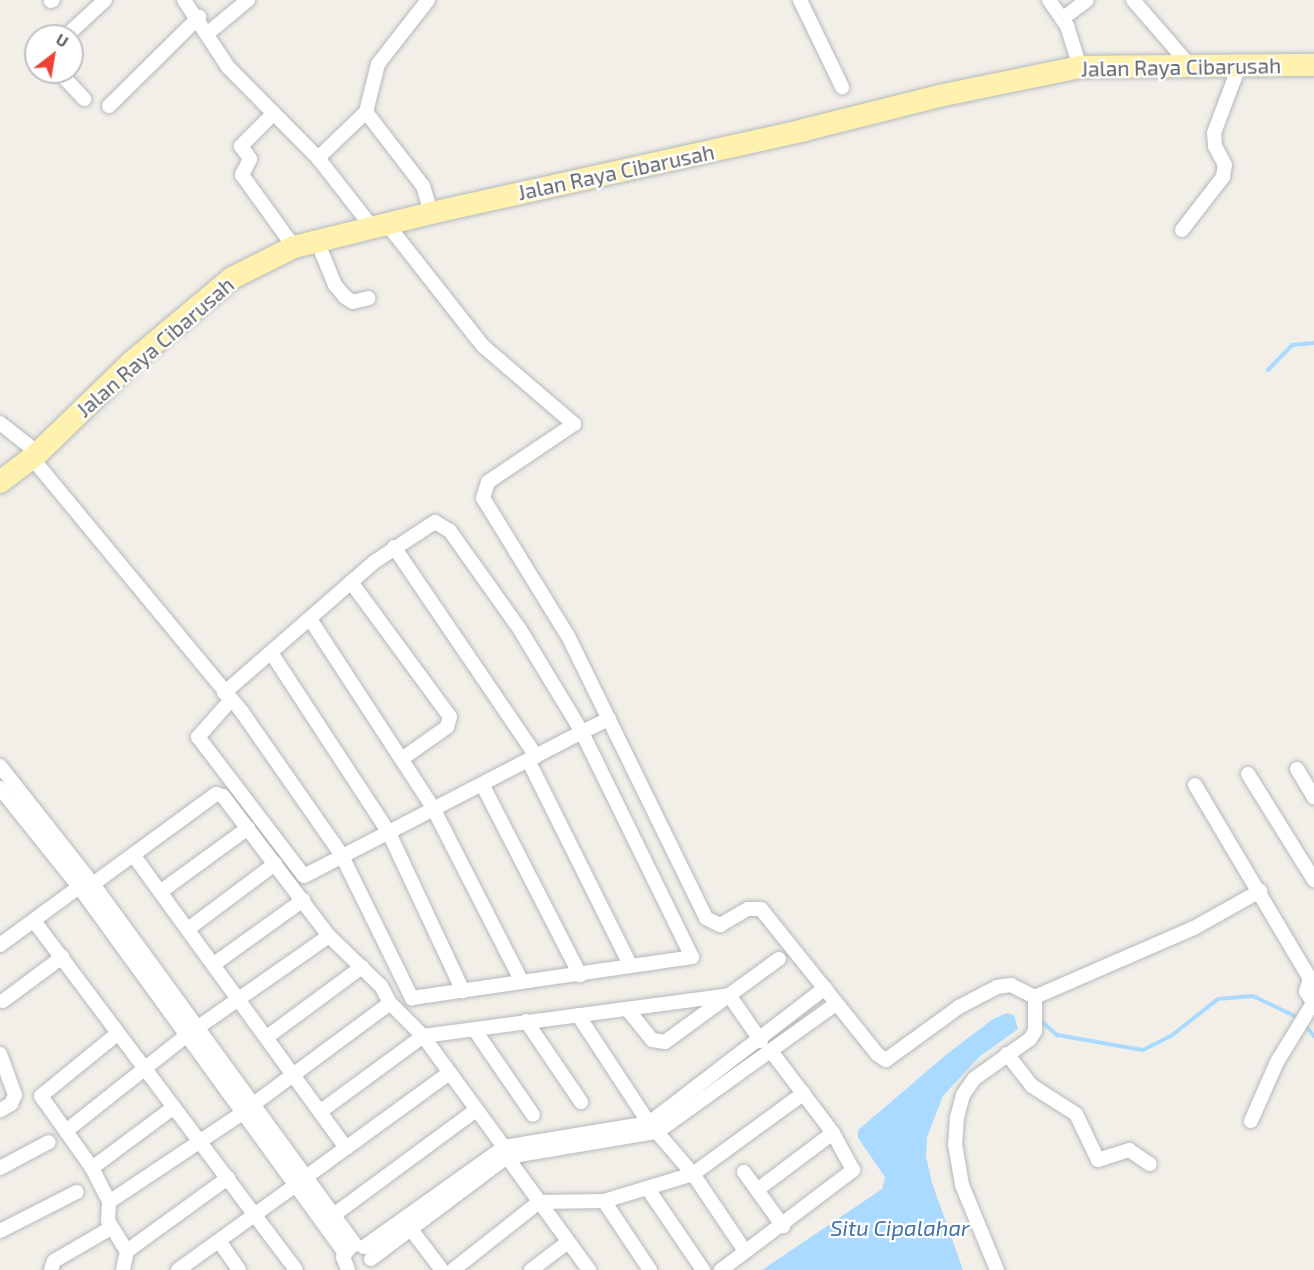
<!DOCTYPE html>
<style>
body{margin:0}
#map{position:relative;width:1314px;height:1270px;overflow:hidden;background:#f1efe8;font-family:"Exo 2",sans-serif}
div>[style]{position:absolute}
.water>*{inset:0;background:#aadaff}
.stream>*{height:4px;margin:-2px;padding:0 2px;transform-origin:2px;border-radius:2px;background:#aadaff}
.roads{filter:drop-shadow(0 0 2px #b5b8bc) drop-shadow(0 0 2px #b5b8bc)}
.minor>*{height:14px;margin:-7px;padding:0 7px;transform-origin:7px;border-radius:7px;background:#fff}
.primary>*{height:22px;margin:-11px;padding:0 11px;transform-origin:11px;border-radius:11px;background:#fff2af}
span{translate:-50% -50%;white-space:nowrap;text-align:center;line-height:1.15;-webkit-text-stroke:4.5px #fff;paint-order:stroke}
.street-label{font-size:21px;color:#5f6368}
.water-label{font-size:22px;color:#4174aa;font-style:italic}
.north{position:absolute;left:24px;top:24px;width:60px;height:60px;box-sizing:border-box;background:#fff;border:2px solid #bfc1c3;border-radius:50%;rotate:31deg;font-size:16px;font-weight:700;line-height:24px;text-align:center;color:#5f6368}
.north::after{content:'';display:block;margin:auto;width:21px;height:27px;background:#ea4335;clip-path:polygon(50% 0,100% 100%,50% 72%,0 100%)}
</style>
<div id="map">
<div class="water">
<i style="clip-path:polygon(1007px 1013px,1014px 1015px,1018px 1029px,979px 1057px,943px 1096px,927px 1137px,926px 1157px,932px 1183px,963px 1270px,762px 1270px,882px 1189px,885px 1177px,858px 1138px,858px 1130px,947px 1054px,993px 1019px)"></i>
</div>
<div class="stream">
<i style="left:1268px;top:370px;width:35px;rotate:-46deg"></i>
<i style="left:1292px;top:345px;width:22px;rotate:-5deg"></i>
<i style="left:1042px;top:1022px;width:20px;rotate:41deg"></i>
<i style="left:1057px;top:1035px;width:87px;rotate:9.9deg"></i>
<i style="left:1143px;top:1050px;width:31px;rotate:-27deg"></i>
<i style="left:1171px;top:1036px;width:60px;rotate:-38.2deg"></i>
<i style="left:1218px;top:999px;width:35px;rotate:-5deg"></i>
<i style="left:1253px;top:996px;width:51px;rotate:25.6deg"></i>
<i style="left:1304px;top:1024px;width:16px;rotate:50deg"></i>
</div>
<div class="roads">
<div class="minor">
<i style="left:184px;top:0;width:80px;rotate:56.7deg"></i>
<i style="left:228px;top:67px;width:128px;rotate:45.3deg"></i>
<i style="left:318px;top:158px;width:88px;rotate:52deg"></i>
<i style="left:800px;top:0;width:97px;rotate:64.2deg"></i>
<i style="left:1049px;top:0;width:32px;rotate:55deg"></i>
<i style="left:1067px;top:26px;width:43px;rotate:72.4deg"></i>
<i style="left:1133px;top:0;width:89px;rotate:49.1deg"></i>
<i style="left:51px;top:1px;width:2px;rotate:-27deg"></i>
<i style="left:1062px;top:19px;width:31px;rotate:-37deg"></i>
<i style="left:208px;top:33px;width:52px;rotate:-39.5deg"></i>
<i style="left:66px;top:36px;width:53px;rotate:-42.7deg"></i>
<i style="left:59px;top:72px;width:37px;rotate:47deg"></i>
<i style="left:109px;top:106px;width:127px;rotate:-44.7deg"></i>
<i style="left:366px;top:112px;width:93px;rotate:52.4deg"></i>
<i style="left:423px;top:186px;width:28px;rotate:73deg"></i>
<i style="left:274px;top:113px;width:47px;rotate:135deg"></i>
<i style="left:241px;top:146px;width:16px;rotate:55deg"></i>
<i style="left:250px;top:159px;width:18px;rotate:117deg"></i>
<i style="left:242px;top:175px;width:89px;rotate:54.2deg"></i>
<i style="left:318px;top:158px;width:66px;rotate:-43.8deg"></i>
<i style="left:366px;top:112px;width:49px;rotate:-76deg"></i>
<i style="left:378px;top:64px;width:81px;rotate:-52deg"></i>
<i style="left:387px;top:224px;width:155px;rotate:51.8deg"></i>
<i style="left:483px;top:346px;width:120px;rotate:40.6deg"></i>
<i style="left:574px;top:424px;width:104px;rotate:146deg"></i>
<i style="left:488px;top:482px;width:17px;rotate:107deg"></i>
<i style="left:483px;top:498px;width:162px;rotate:58.4deg"></i>
<i style="left:568px;top:636px;width:314px;rotate:63.9deg"></i>
<i style="left:706px;top:918px;width:16px;rotate:27deg"></i>
<i style="left:720px;top:925px;width:32px;rotate:-30deg"></i>
<i style="left:748px;top:909px;width:13px"></i>
<i style="left:761px;top:909px;width:186px;rotate:51.3deg"></i>
<i style="left:877px;top:1054px;width:11px;rotate:34deg"></i>
<i style="left:886px;top:1060px;width:90px;rotate:-36deg"></i>
<i style="left:959px;top:1007px;width:43px;rotate:-27.8deg"></i>
<i style="left:997px;top:987px;width:14px;rotate:-8deg"></i>
<i style="left:1011px;top:985px;width:27px;rotate:27deg"></i>
<i style="left:1035px;top:997px;width:34px;rotate:90deg"></i>
<i style="left:1035px;top:1031px;width:9px;rotate:122deg"></i>
<i style="left:1030px;top:1039px;width:69px;rotate:144.5deg"></i>
<i style="left:974px;top:1079px;width:19px;rotate:125deg"></i>
<i style="left:963px;top:1095px;width:23px;rotate:105deg"></i>
<i style="left:957px;top:1117px;width:27px;rotate:94deg"></i>
<i style="left:955px;top:1144px;width:42px;rotate:80.3deg"></i>
<i style="left:962px;top:1185px;width:92px;rotate:67.6deg"></i>
<i style="left:1182px;top:230px;width:67px;rotate:-52.3deg"></i>
<i style="left:1223px;top:177px;width:12px;rotate:-81deg"></i>
<i style="left:1225px;top:165px;width:21px;rotate:-118deg"></i>
<i style="left:1215px;top:146px;width:13px;rotate:-94deg"></i>
<i style="left:1214px;top:133px;width:74px;rotate:-69.4deg"></i>
<i style="left:317px;top:241px;width:48px;rotate:67.8deg"></i>
<i style="left:335px;top:285px;width:16px;rotate:50deg"></i>
<i style="left:345px;top:297px;width:9px;rotate:32deg"></i>
<i style="left:353px;top:302px;width:16px;rotate:-14deg"></i>
<i style="left:0;top:423px;width:48px;rotate:38.3deg"></i>
<i style="left:32px;top:458px;width:330px;rotate:50.4deg"></i>
<i style="left:242px;top:712px;width:173px;rotate:55.1deg"></i>
<i style="left:341px;top:854px;width:161px;rotate:63.8deg"></i>
<i style="left:412px;top:998px;width:283px;rotate:-8.3deg"></i>
<i style="left:692px;top:957px;width:250px;rotate:-116.1deg"></i>
<i style="left:582px;top:732px;width:30px;rotate:-26deg"></i>
<i style="left:394px;top:547px;width:253px;rotate:55.8deg"></i>
<i style="left:351px;top:582px;width:167px;rotate:53.7deg"></i>
<i style="left:450px;top:717px;width:10px;rotate:107deg"></i>
<i style="left:447px;top:727px;width:54px;rotate:144.8deg"></i>
<i style="left:310px;top:619px;width:225px;rotate:56.9deg"></i>
<i style="left:433px;top:808px;width:195px;rotate:62.9deg"></i>
<i style="left:272px;top:654px;width:212px;rotate:56.8deg"></i>
<i style="left:388px;top:831px;width:177px;rotate:64.9deg"></i>
<i style="left:224px;top:693px;width:199px;rotate:-41.1deg"></i>
<i style="left:374px;top:562px;width:73px;rotate:-33.3deg"></i>
<i style="left:435px;top:522px;width:17px;rotate:31deg"></i>
<i style="left:450px;top:531px;width:119px;rotate:54.6deg"></i>
<i style="left:519px;top:628px;width:122px;rotate:58.8deg"></i>
<i style="left:582px;top:732px;width:313px;rotate:152.6deg"></i>
<i style="left:304px;top:876px;width:175px;rotate:-127.3deg"></i>
<i style="left:198px;top:737px;width:50px;rotate:-48.3deg"></i>
<i style="left:528px;top:760px;width:229px;rotate:63.5deg"></i>
<i style="left:0;top:766px;width:150px;rotate:51.8deg"></i>
<i style="left:93px;top:884px;width:446px;rotate:54deg"></i>
<i style="left:1297px;top:769px;width:33px;rotate:59deg"></i>
<i style="left:1248px;top:774px;width:125px;rotate:58.1deg"></i>
<i style="left:482px;top:784px;width:215px;rotate:62.8deg"></i>
<i style="left:1195px;top:785px;width:226px;rotate:59.3deg"></i>
<i style="left:1310px;top:979px;width:13px;rotate:108deg"></i>
<i style="left:1306px;top:991px;width:15px;rotate:58deg"></i>
<i style="left:0;top:788px;width:127px;rotate:51.4deg"></i>
<i style="left:79px;top:887px;width:451px;rotate:54deg"></i>
<i style="left:134px;top:856px;width:361px;rotate:54deg"></i>
<i style="left:93px;top:884px;width:152px;rotate:-36.2deg"></i>
<i style="left:216px;top:794px;width:7px;rotate:16deg"></i>
<i style="left:223px;top:796px;width:176px;rotate:52.9deg"></i>
<i style="left:329px;top:936px;width:72px;rotate:43.9deg"></i>
<i style="left:381px;top:986px;width:19px;rotate:62deg"></i>
<i style="left:390px;top:1003px;width:47px;rotate:45deg"></i>
<i style="left:423px;top:1036px;width:137px;rotate:53.9deg"></i>
<i style="left:160px;top:892px;width:109px;rotate:-36deg"></i>
<i style="left:34px;top:921px;width:436px;rotate:53.1deg"></i>
<i style="left:188px;top:929px;width:109px;rotate:-36.8deg"></i>
<i style="left:0;top:945px;width:98px;rotate:-36.3deg"></i>
<i style="left:214px;top:964px;width:110px;rotate:-35.7deg"></i>
<i style="left:1035px;top:997px;width:173px;rotate:-23.5deg"></i>
<i style="left:1194px;top:928px;width:76px;rotate:-29.3deg"></i>
<i style="left:3px;top:1001px;width:74px;rotate:-36.7deg"></i>
<i style="left:628px;top:1010px;width:38px;rotate:51deg"></i>
<i style="left:652px;top:1040px;width:13px;rotate:9deg"></i>
<i style="left:665px;top:1042px;width:141px;rotate:-36.1deg"></i>
<i style="left:578px;top:1015px;width:129px;rotate:56.7deg"></i>
<i style="left:649px;top:1123px;width:67px;rotate:49.2deg"></i>
<i style="left:693px;top:1174px;width:93px;rotate:56deg"></i>
<i style="left:526px;top:1021px;width:98px;rotate:55.8deg"></i>
<i style="left:474px;top:1029px;width:104px;rotate:55.5deg"></i>
<i style="left:117px;top:1034px;width:98px;rotate:140.8deg"></i>
<i style="left:41px;top:1096px;width:88px;rotate:54.7deg"></i>
<i style="left:92px;top:1168px;width:38px;rotate:63deg"></i>
<i style="left:109px;top:1202px;width:19px;rotate:93deg"></i>
<i style="left:108px;top:1221px;width:36px;rotate:58deg"></i>
<i style="left:127px;top:1251px;width:19px;rotate:102deg"></i>
<i style="left:267px;top:1037px;width:118px;rotate:-36.4deg"></i>
<i style="left:0;top:1054px;width:44px;rotate:69.9deg"></i>
<i style="left:15px;top:1095px;width:10px;rotate:114deg"></i>
<i style="left:11px;top:1104px;width:13px;rotate:151deg"></i>
<i style="left:1007px;top:1054px;width:41px;rotate:52deg"></i>
<i style="left:1032px;top:1086px;width:52px;rotate:32.5deg"></i>
<i style="left:1076px;top:1114px;width:51px;rotate:64.4deg"></i>
<i style="left:1098px;top:1160px;width:33px;rotate:-18deg"></i>
<i style="left:1129px;top:1150px;width:25px;rotate:34deg"></i>
<i style="left:255px;top:1103px;width:168px;rotate:-36.5deg"></i>
<i style="left:321px;top:1111px;width:127px;rotate:-36.3deg"></i>
<i style="left:423px;top:1036px;width:309px;rotate:-7.6deg"></i>
<i style="left:729px;top:995px;width:56px;rotate:55.2deg"></i>
<i style="left:1251px;top:1121px;width:64px;rotate:-66.2deg"></i>
<i style="left:1277px;top:1062px;width:69px;rotate:-58.6deg"></i>
<i style="left:66px;top:1131px;width:154px;rotate:-38.4deg"></i>
<i style="left:187px;top:1035px;width:173px;rotate:-34.9deg"></i>
<i style="left:507px;top:1157px;width:140px;rotate:54deg"></i>
<i style="left:0;top:1168px;width:55px;rotate:-28deg"></i>
<i style="left:92px;top:1168px;width:102px;rotate:-36.6deg"></i>
<i style="left:744px;top:1172px;width:67px;rotate:54.2deg"></i>
<i style="left:306px;top:1177px;width:177px;rotate:-36deg"></i>
<i style="left:648px;top:1189px;width:98px;rotate:55.8deg"></i>
<i style="left:757px;top:1190px;width:95px;rotate:-36.9deg"></i>
<i style="left:604px;top:1201px;width:83px;rotate:56.3deg"></i>
<i style="left:109px;top:1202px;width:162px;rotate:-33.7deg"></i>
<i style="left:335px;top:1214px;width:175px;rotate:-36.4deg"></i>
<i style="left:410px;top:1228px;width:53px;rotate:52.7deg"></i>
<i style="left:0;top:1231px;width:86px;rotate:-26.9deg"></i>
<i style="left:219px;top:1241px;width:35px;rotate:55deg"></i>
<i style="left:364px;top:1247px;width:172px;rotate:-35.5deg"></i>
<i style="left:504px;top:1147px;width:147px;rotate:-9.4deg"></i>
<i style="left:649px;top:1123px;width:222px;rotate:-37.5deg"></i>
<i style="left:127px;top:1251px;width:125px;rotate:-35.9deg"></i>
<i style="left:371px;top:1259px;width:170px;rotate:-36.9deg"></i>
<i style="left:507px;top:1157px;width:152px;rotate:-9.5deg"></i>
<i style="left:657px;top:1132px;width:220px;rotate:-35.6deg"></i>
<i style="left:51px;top:1270px;width:9px;rotate:-72deg"></i>
<i style="left:54px;top:1261px;width:66px;rotate:-30.1deg"></i>
<i style="left:178px;top:1270px;width:145px;rotate:-35.8deg"></i>
<i style="left:348px;top:1270px;width:14px;rotate:-111deg"></i>
<i style="left:343px;top:1257px;width:14px;rotate:-54deg"></i>
<i style="left:453px;top:1270px;width:110px;rotate:-38.3deg"></i>
<i style="left:539px;top:1202px;width:65px;rotate:-0.9deg"></i>
<i style="left:604px;top:1201px;width:93px;rotate:-16.9deg"></i>
<i style="left:693px;top:1174px;width:137px;rotate:-36.1deg"></i>
<i style="left:531px;top:1270px;width:46px;rotate:-37.1deg"></i>
<i style="left:721px;top:1270px;width:166px;rotate:-37.1deg"></i>
<i style="left:853px;top:1170px;width:42px;rotate:-118.4deg"></i>
<i style="left:833px;top:1133px;width:103px;rotate:-127.1deg"></i>
</div>
<div class="primary">
<i style="left:0;top:482px;width:48px;rotate:-37.3deg"></i>
<i style="left:38px;top:453px;width:132px;rotate:-44.1deg"></i>
<i style="left:133px;top:361px;width:129px;rotate:-40deg"></i>
<i style="left:232px;top:278px;width:69px;rotate:-26.6deg"></i>
<i style="left:294px;top:247px;width:141px;rotate:-13.9deg"></i>
<i style="left:431px;top:213px;width:382px;rotate:-12.5deg"></i>
<i style="left:804px;top:130px;width:139px;rotate:-14.1deg"></i>
<i style="left:939px;top:96px;width:144px;rotate:-11.6deg"></i>
<i style="left:1080px;top:67px;width:234px;rotate:-0.5deg"></i>
</div>
</div>
<div class="street-label">
<span style="left:1181px;top:67px;rotate:-1deg">Jalan Raya Cibarusah</span>
<span style="left:616px;top:172px;rotate:-12deg">Jalan Raya Cibarusah</span>
<span style="left:155px;top:347px;rotate:-41deg">Jalan Raya Cibarusah</span>
</div>
<div class="water-label">
<span style="left:900px;top:1228px">Situ Cipalahar</span>
</div>
<div class="north">U</div>
</div>
